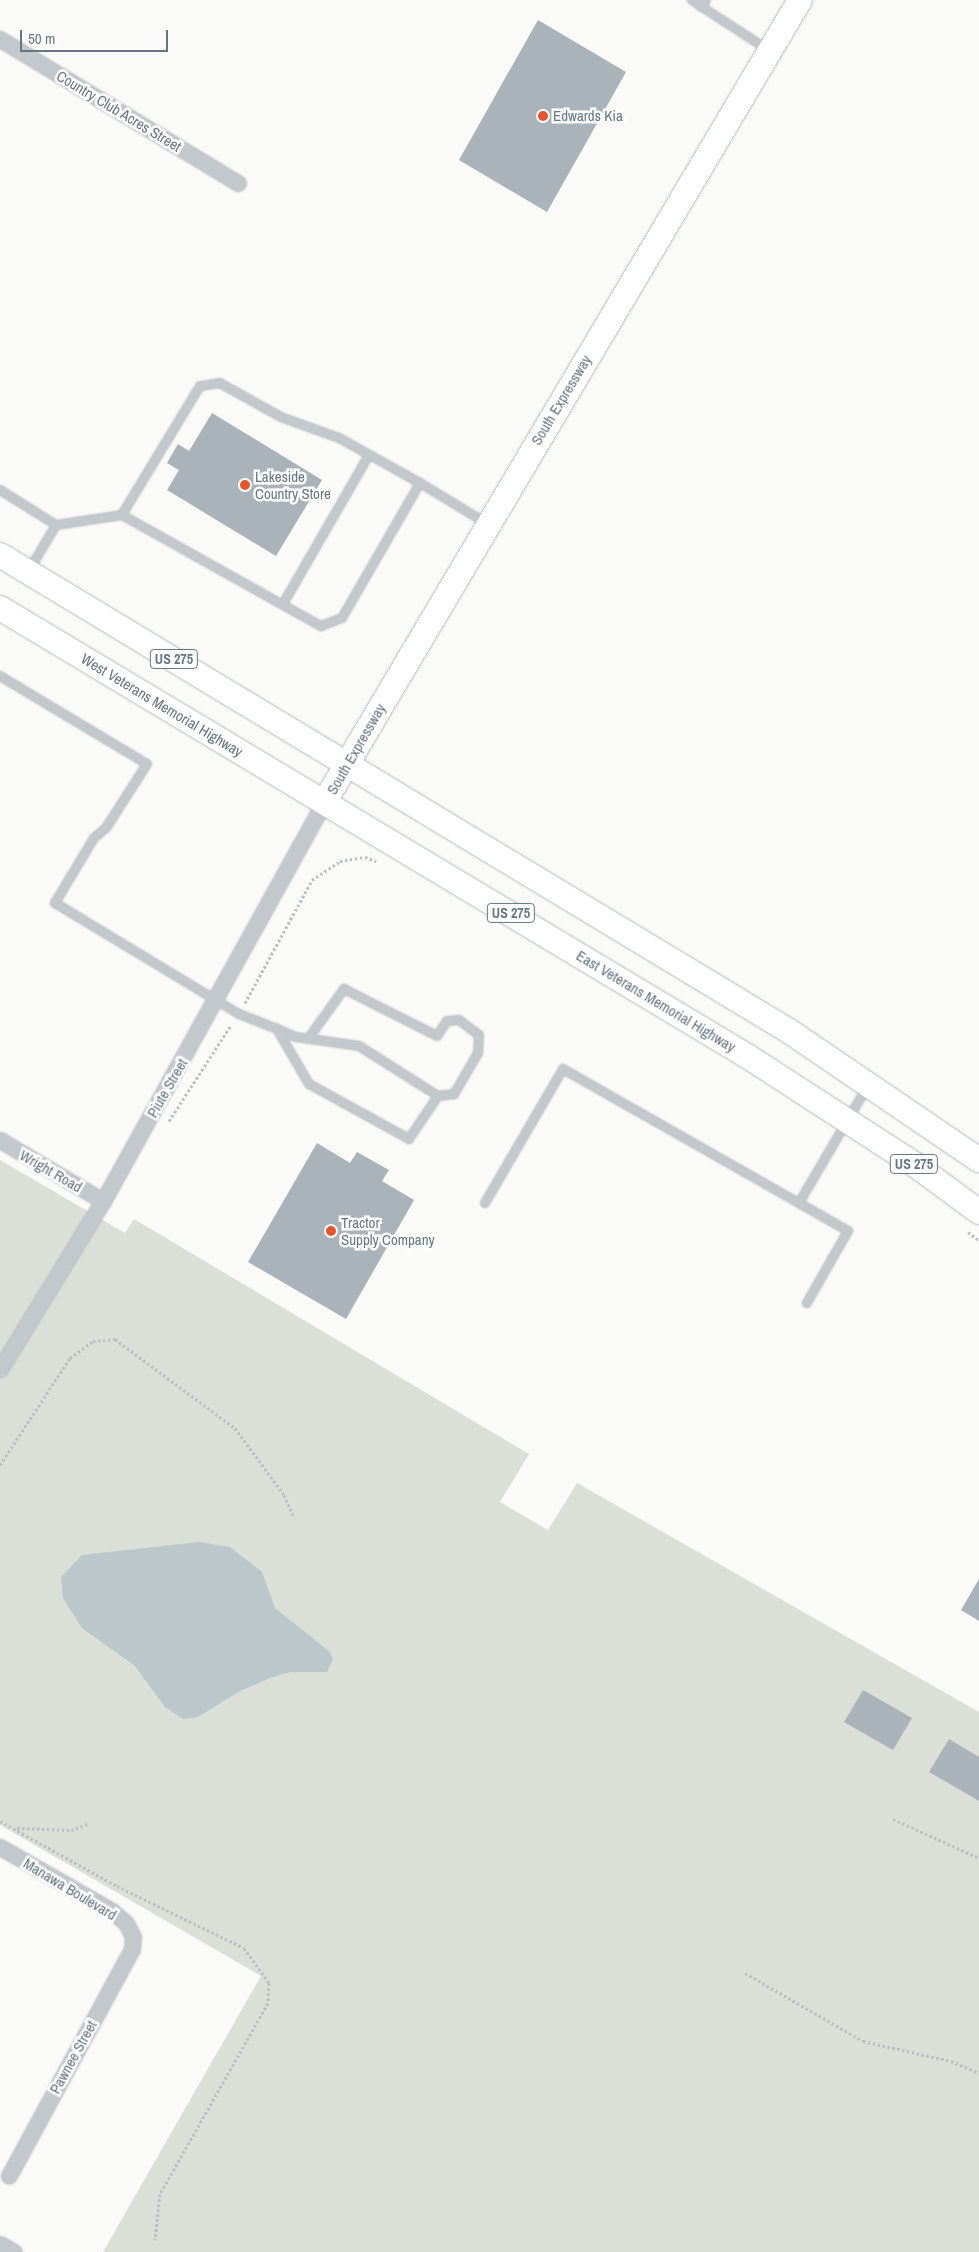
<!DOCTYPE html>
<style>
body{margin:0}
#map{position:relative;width:979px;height:2252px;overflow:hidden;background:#fafaf8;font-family:"Archivo Narrow",sans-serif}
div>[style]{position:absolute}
.green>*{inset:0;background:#dadfd7}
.water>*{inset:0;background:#bbc7cb}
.building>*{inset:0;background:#aab3b9}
.path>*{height:3px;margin-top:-1.5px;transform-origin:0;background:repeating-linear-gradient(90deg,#bbbfc2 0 2.5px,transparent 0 5px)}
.roads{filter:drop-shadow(0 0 1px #b5babe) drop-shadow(0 0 1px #b5babe)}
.service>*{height:8px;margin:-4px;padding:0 4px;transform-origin:4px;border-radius:4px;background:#c3c8cc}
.minor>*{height:15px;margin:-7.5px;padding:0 7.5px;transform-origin:7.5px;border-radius:7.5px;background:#c3c8cc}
.primary>*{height:24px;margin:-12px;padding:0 12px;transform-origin:12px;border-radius:12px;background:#fff}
.dots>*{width:14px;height:14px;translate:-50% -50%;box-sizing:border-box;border:2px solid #fff;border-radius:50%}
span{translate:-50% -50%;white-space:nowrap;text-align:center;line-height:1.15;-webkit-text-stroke:5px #fff;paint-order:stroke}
.shield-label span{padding:1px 4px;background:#fff;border:1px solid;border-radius:4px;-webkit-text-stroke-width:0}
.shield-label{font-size:14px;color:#657683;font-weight:700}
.street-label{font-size:15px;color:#657683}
.poi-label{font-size:15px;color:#657683}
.left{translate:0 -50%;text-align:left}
.scale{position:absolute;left:20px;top:30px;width:148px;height:22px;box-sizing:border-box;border:2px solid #657683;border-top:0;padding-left:6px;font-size:15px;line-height:18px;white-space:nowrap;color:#657683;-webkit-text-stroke:4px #fff;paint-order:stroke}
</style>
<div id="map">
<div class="green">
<i style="clip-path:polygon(0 1160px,125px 1233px,134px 1219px,529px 1454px,500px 1502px,548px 1530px,577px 1483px,979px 1712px,979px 2252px,103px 2252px,261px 1976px,0 1825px)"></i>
</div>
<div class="water">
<i style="clip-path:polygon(199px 1542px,230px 1547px,262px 1572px,275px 1608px,330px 1652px,333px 1659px,327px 1672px,290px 1672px,270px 1678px,240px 1691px,198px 1717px,183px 1719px,165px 1707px,135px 1666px,82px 1628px,63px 1598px,61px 1577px,82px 1555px)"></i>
</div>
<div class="building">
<i style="clip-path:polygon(538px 20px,626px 72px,547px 212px,459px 160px)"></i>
<i style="clip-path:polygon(212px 413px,322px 480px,276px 556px,167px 490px,179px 470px,167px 463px,178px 444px,189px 451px)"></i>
<i style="clip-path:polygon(317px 1143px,350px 1163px,357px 1152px,389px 1170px,382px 1181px,414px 1200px,346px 1319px,248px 1262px)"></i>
<i style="clip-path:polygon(979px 1579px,979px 1621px,961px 1610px)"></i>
<i style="clip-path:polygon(863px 1690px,912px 1718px,893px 1750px,844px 1722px)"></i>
<i style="clip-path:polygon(949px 1739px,979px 1757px,979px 1801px,929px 1772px)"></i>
</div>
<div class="path">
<i style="left:245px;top:1003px;width:140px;rotate:-61.4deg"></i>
<i style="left:312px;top:880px;width:34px;rotate:-34deg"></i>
<i style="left:340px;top:861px;width:25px;rotate:-9deg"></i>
<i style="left:365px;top:857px;width:12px;rotate:20deg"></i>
<i style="left:169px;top:1121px;width:114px;rotate:-57.1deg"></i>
<i style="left:968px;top:1232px;width:14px;rotate:36deg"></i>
<i style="left:0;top:1465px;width:128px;rotate:-56.8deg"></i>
<i style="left:70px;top:1358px;width:29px;rotate:-36deg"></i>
<i style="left:93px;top:1341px;width:22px;rotate:-5deg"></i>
<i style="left:115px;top:1339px;width:149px;rotate:36.6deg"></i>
<i style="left:235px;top:1428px;width:83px;rotate:53.8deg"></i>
<i style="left:284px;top:1495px;width:24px;rotate:66deg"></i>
<i style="left:893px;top:1819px;width:94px;rotate:24.4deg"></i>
<i style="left:0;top:1821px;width:134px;rotate:29.1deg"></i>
<i style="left:117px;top:1886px;width:141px;rotate:26deg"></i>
<i style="left:244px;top:1948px;width:43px;rotate:54.5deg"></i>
<i style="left:269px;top:1983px;width:20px;rotate:93deg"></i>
<i style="left:268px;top:2003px;width:219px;rotate:119.5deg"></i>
<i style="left:160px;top:2194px;width:46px;rotate:96.2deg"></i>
<i style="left:17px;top:1828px;width:54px;rotate:2.1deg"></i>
<i style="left:71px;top:1830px;width:20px;rotate:-20deg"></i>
<i style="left:745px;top:1973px;width:136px;rotate:30deg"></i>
<i style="left:863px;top:2041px;width:90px;rotate:12.8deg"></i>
<i style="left:951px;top:2061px;width:30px;rotate:23deg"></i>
</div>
<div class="roads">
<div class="service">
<i style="left:692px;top:0;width:12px;rotate:35deg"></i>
<i style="left:706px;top:0;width:8px;rotate:120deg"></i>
<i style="left:702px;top:7px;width:77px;rotate:32.9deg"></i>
<i style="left:420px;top:483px;width:77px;rotate:31.2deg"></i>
<i style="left:0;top:490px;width:66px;rotate:32deg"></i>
<i style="left:56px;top:525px;width:51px;rotate:120.6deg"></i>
<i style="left:56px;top:525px;width:67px;rotate:-8.6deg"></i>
<i style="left:122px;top:515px;width:228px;rotate:29.2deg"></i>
<i style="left:321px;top:626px;width:22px;rotate:-21deg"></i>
<i style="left:342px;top:618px;width:156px;rotate:-60deg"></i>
<i style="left:420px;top:483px;width:93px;rotate:-150.9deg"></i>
<i style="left:339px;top:438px;width:62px;rotate:-160.1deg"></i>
<i style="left:281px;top:417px;width:70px;rotate:-150.9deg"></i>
<i style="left:220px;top:383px;width:20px;rotate:171deg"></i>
<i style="left:200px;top:386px;width:151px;rotate:121.2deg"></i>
<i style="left:283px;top:604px;width:172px;rotate:-60deg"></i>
<i style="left:0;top:676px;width:171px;rotate:30.9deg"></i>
<i style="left:147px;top:764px;width:76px;rotate:122.6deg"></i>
<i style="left:106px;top:828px;width:16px;rotate:140deg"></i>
<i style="left:94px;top:838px;width:76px;rotate:121deg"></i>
<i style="left:55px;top:903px;width:215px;rotate:31.1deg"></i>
<i style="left:239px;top:1014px;width:41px;rotate:21.5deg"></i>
<i style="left:277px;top:1029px;width:21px;rotate:23deg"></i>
<i style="left:296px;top:1037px;width:64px;rotate:8.1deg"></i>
<i style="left:359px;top:1046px;width:93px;rotate:32.3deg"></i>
<i style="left:438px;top:1096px;width:52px;rotate:124deg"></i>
<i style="left:409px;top:1139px;width:114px;rotate:-151.2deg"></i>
<i style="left:309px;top:1084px;width:64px;rotate:-120.2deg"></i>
<i style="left:308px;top:1039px;width:62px;rotate:-54.2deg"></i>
<i style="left:344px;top:989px;width:104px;rotate:26.8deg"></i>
<i style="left:437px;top:1036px;width:18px;rotate:-56deg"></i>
<i style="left:447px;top:1021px;width:12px;rotate:-5deg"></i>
<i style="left:459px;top:1020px;width:25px;rotate:37deg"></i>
<i style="left:479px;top:1035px;width:18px;rotate:93deg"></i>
<i style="left:478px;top:1053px;width:48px;rotate:120.3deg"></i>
<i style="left:454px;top:1094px;width:16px;rotate:173deg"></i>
<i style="left:485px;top:1203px;width:155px;rotate:-59.8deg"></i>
<i style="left:563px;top:1069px;width:271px;rotate:29.6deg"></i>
<i style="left:799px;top:1203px;width:134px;rotate:-59.6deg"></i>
<i style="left:799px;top:1203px;width:56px;rotate:29.7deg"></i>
<i style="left:848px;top:1231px;width:83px;rotate:119.7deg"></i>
</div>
<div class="minor">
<i style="left:0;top:39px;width:278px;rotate:31.2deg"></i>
<i style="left:0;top:1140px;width:120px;rotate:30.6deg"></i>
<i style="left:0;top:1369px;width:197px;rotate:-58.5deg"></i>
<i style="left:103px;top:1201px;width:457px;rotate:-61deg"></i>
<i style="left:0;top:1847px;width:129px;rotate:29.7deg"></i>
<i style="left:112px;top:1911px;width:18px;rotate:41deg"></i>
<i style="left:126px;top:1923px;width:16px;rotate:63deg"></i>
<i style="left:133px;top:1937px;width:12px;rotate:95deg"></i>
<i style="left:132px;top:1949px;width:258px;rotate:118.5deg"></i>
<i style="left:0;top:2244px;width:16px;rotate:30deg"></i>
</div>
<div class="primary">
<i style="left:0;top:555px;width:921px;rotate:31.1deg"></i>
<i style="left:789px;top:1031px;width:230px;rotate:34.2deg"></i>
<i style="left:0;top:608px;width:871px;rotate:30.95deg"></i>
<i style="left:747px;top:1056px;width:199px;rotate:32.9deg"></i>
<i style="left:914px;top:1164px;width:81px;rotate:36.4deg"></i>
<i style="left:325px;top:801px;width:931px;rotate:-59.33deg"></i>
</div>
</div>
<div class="dots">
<i style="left:543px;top:116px;background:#e4572e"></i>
<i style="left:245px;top:485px;background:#e4572e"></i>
<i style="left:331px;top:1231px;background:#e4572e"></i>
</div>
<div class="shield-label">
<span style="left:174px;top:659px">US 275</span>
<span style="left:511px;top:913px">US 275</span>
<span style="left:914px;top:1164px">US 275</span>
</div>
<div class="street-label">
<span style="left:119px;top:111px;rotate:31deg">Country Club Acres Street</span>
<span style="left:561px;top:400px;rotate:-59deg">South Expressway</span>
<span style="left:162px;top:705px;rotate:31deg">West Veterans Memorial Highway</span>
<span style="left:356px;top:749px;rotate:-60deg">South Expressway</span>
<span style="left:656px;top:1001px;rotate:31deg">East Veterans Memorial Highway</span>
<span style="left:167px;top:1088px;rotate:-60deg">Piute Street</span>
<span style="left:51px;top:1171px;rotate:30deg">Wright Road</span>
<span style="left:70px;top:1889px;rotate:31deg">Manawa Boulevard</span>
<span style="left:73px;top:2057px;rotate:-61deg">Pawnee Street</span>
</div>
<div class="poi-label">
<span class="left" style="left:553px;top:116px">Edwards Kia</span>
<span class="left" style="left:255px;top:485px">Lakeside<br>Country Store</span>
<span class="left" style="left:341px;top:1231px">Tractor<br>Supply Company</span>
</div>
<div class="scale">50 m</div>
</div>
